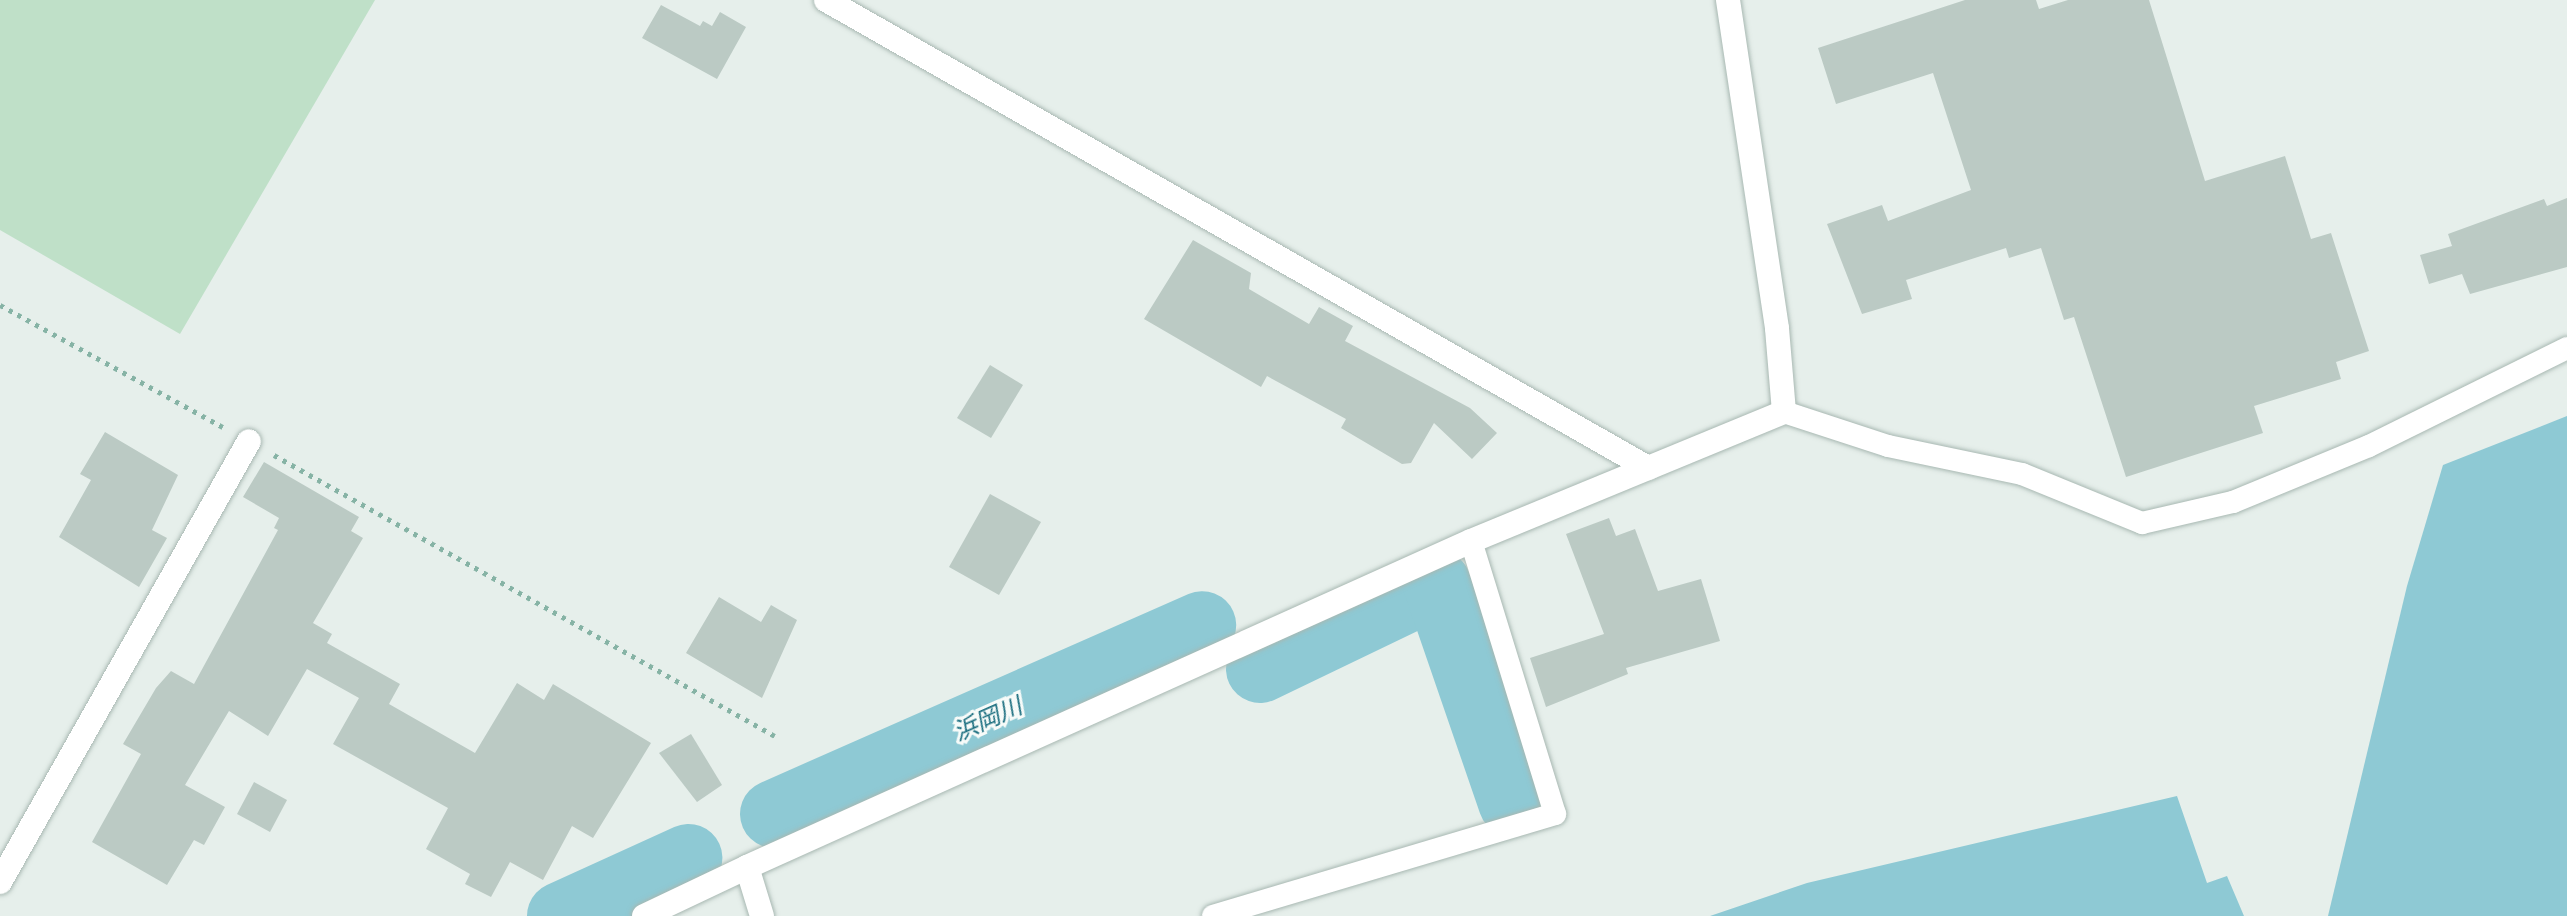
<!DOCTYPE html>
<meta charset="utf-8">
<style>
body{margin:0}
#map{position:relative;width:2567px;height:916px;overflow:hidden;background:#e6efeb;font-family:Roboto,"Noto Sans JP",sans-serif}
div>[style]{position:absolute}
.green>*{inset:0;background:#bfe0c8}
.water>*{inset:0;background:#8ec9d4}
.river>*{height:68px;margin:-34px;padding:0 34px;transform-origin:34px;border-radius:34px;background:#8ec9d4}
.building>*{inset:0;background:#bbcac4}
.path>*{height:5px;margin-top:-2.5px;transform-origin:0;background:repeating-linear-gradient(90deg,#86b3a5 0 4px,transparent 0 10px)}
.roads{filter:drop-shadow(0 0 2px #a8b8b2) drop-shadow(0 0 2px #a8b8b2)}
.service>*{height:22px;margin:-11px;padding:0 11px;transform-origin:11px;border-radius:11px;background:#fff}
.minor>*{height:24px;margin:-12px;padding:0 12px;transform-origin:12px;border-radius:12px;background:#fff}
.tertiary>*{height:24px;margin:-12px;padding:0 12px;transform-origin:12px;border-radius:12px;background:#fff}
span{translate:-50% -50%;white-space:nowrap;text-align:center;line-height:1.15;-webkit-text-stroke:6px #f7fbf9;paint-order:stroke}
.water-label{font-size:24px;color:#1c6f80;font-style:italic}
</style>
<div id="map">
<div class="green">
<i style="clip-path:polygon(0 0,375px 0,180px 334px,0 230px)"></i>
</div>
<div class="water">
<i style="clip-path:polygon(2567px 416px,2567px 916px,2328px 916px,2407px 586px,2443px 465px)"></i>
<i style="clip-path:polygon(2177px 796px,2207px 883px,2227px 876px,2244px 916px,1710px 916px,1807px 883px)"></i>
</div>
<div class="river">
<i style="left:1260px;top:669px;width:196px;rotate:-25.7deg"></i>
<i style="left:1437px;top:584px;width:231px;rotate:71deg"></i>
<i style="left:774px;top:814px;width:468px;rotate:-23.8deg"></i>
<i style="left:561px;top:916px;width:140px;rotate:-24.5deg"></i>
</div>
<div class="building">
<i style="clip-path:polygon(1965px 0,2036px 0,2039px 9px,2068px 0,2149px 0,2205px 181px,2285px 156px,2311px 239px,2331px 233px,2369px 351px,2336px 362px,2341px 379px,2254px 406px,2263px 433px,2126px 477px,2074px 317px,2064px 320px,2041px 248px,2009px 258px,2006px 248px,1906px 280px,1912px 299px,1862px 314px,1827px 224px,1882px 205px,1888px 221px,1971px 190px,1933px 73px,1836px 104px,1818px 48px)"></i>
<i style="clip-path:polygon(661px 5px,700px 26px,703px 21px,712px 26px,720px 12px,746px 27px,717px 79px,642px 38px)"></i>
<i style="clip-path:polygon(2567px 198px,2567px 267px,2470px 294px,2462px 274px,2429px 284px,2420px 255px,2452px 246px,2448px 234px,2544px 199px,2547px 206px)"></i>
<i style="clip-path:polygon(1193px 240px,1251px 273px,1249px 289px,1309px 324px,1319px 307px,1353px 326px,1345px 341px,1470px 408px,1497px 433px,1472px 459px,1434px 423px,1411px 463px,1402px 464px,1341px 428px,1346px 419px,1267px 376px,1261px 387px,1144px 319px)"></i>
<i style="clip-path:polygon(990px 365px,1023px 385px,991px 438px,957px 418px)"></i>
<i style="clip-path:polygon(105px 432px,178px 475px,152px 530px,167px 538px,139px 587px,59px 537px,91px 480px,80px 474px)"></i>
<i style="clip-path:polygon(264px 462px,359px 517px,351px 531px,363px 538px,313px 623px,332px 634px,327px 643px,400px 684px,389px 704px,475px 753px,517px 683px,544px 700px,553px 684px,651px 743px,593px 838px,572px 826px,543px 880px,510px 862px,491px 897px,465px 884px,470px 874px,426px 849px,448px 808px,333px 744px,359px 698px,307px 669px,268px 736px,229px 711px,185px 785px,225px 807px,204px 845px,194px 840px,167px 885px,92px 842px,141px 754px,123px 744px,156px 688px,171px 671px,194px 684px,278px 530px,274px 528px,279px 518px,243px 497px)"></i>
<i style="clip-path:polygon(990px 494px,1041px 522px,999px 595px,949px 567px)"></i>
<i style="clip-path:polygon(1609px 518px,1616px 536px,1635px 529px,1658px 591px,1701px 579px,1720px 641px,1626px 668px,1628px 674px,1546px 707px,1530px 658px,1604px 634px,1566px 534px)"></i>
<i style="clip-path:polygon(719px 597px,761px 622px,771px 605px,797px 620px,762px 698px,686px 653px)"></i>
<i style="clip-path:polygon(691px 734px,722px 785px,697px 802px,659px 753px)"></i>
<i style="clip-path:polygon(254px 782px,287px 800px,270px 832px,237px 814px)"></i>
</div>
<div class="path">
<i style="left:0;top:305px;width:254px;rotate:28.7deg"></i>
<i style="left:274px;top:455px;width:574px;rotate:29.29deg"></i>
</div>
<div class="roads">
<div class="service">
<i style="left:1784px;top:412px;width:109px;rotate:18.1deg"></i>
<i style="left:1888px;top:446px;width:137px;rotate:11.8deg"></i>
<i style="left:2022px;top:474px;width:130px;rotate:22.2deg"></i>
<i style="left:2142px;top:523px;width:93px;rotate:-13deg"></i>
<i style="left:2233px;top:502px;width:147px;rotate:-22.4deg"></i>
<i style="left:2369px;top:446px;width:221px;rotate:-26.3deg"></i>
<i style="left:1213px;top:916px;width:357px;rotate:-16.6deg"></i>
<i style="left:1555px;top:814px;width:286px;rotate:-107.1deg"></i>
</div>
<div class="minor">
<i style="left:747px;top:867px;width:794px;rotate:-24.24deg"></i>
<i style="left:1471px;top:541px;width:339px;rotate:-22.4deg"></i>
<i style="left:1784px;top:412px;width:84px;rotate:-94.8deg"></i>
<i style="left:1777px;top:328px;width:332px;rotate:-98.5deg"></i>
<i style="left:0;top:882px;width:506px;rotate:-60.55deg"></i>
</div>
<div class="tertiary">
<i style="left:826px;top:0;width:946px;rotate:29.65deg"></i>
<i style="left:644px;top:916px;width:114px;rotate:-25.4deg"></i>
<i style="left:747px;top:867px;width:51px;rotate:73deg"></i>
</div>
</div>
<div class="water-label">
<span style="left:988px;top:720px;rotate:-24deg">浜岡川</span>
</div>
</div>
